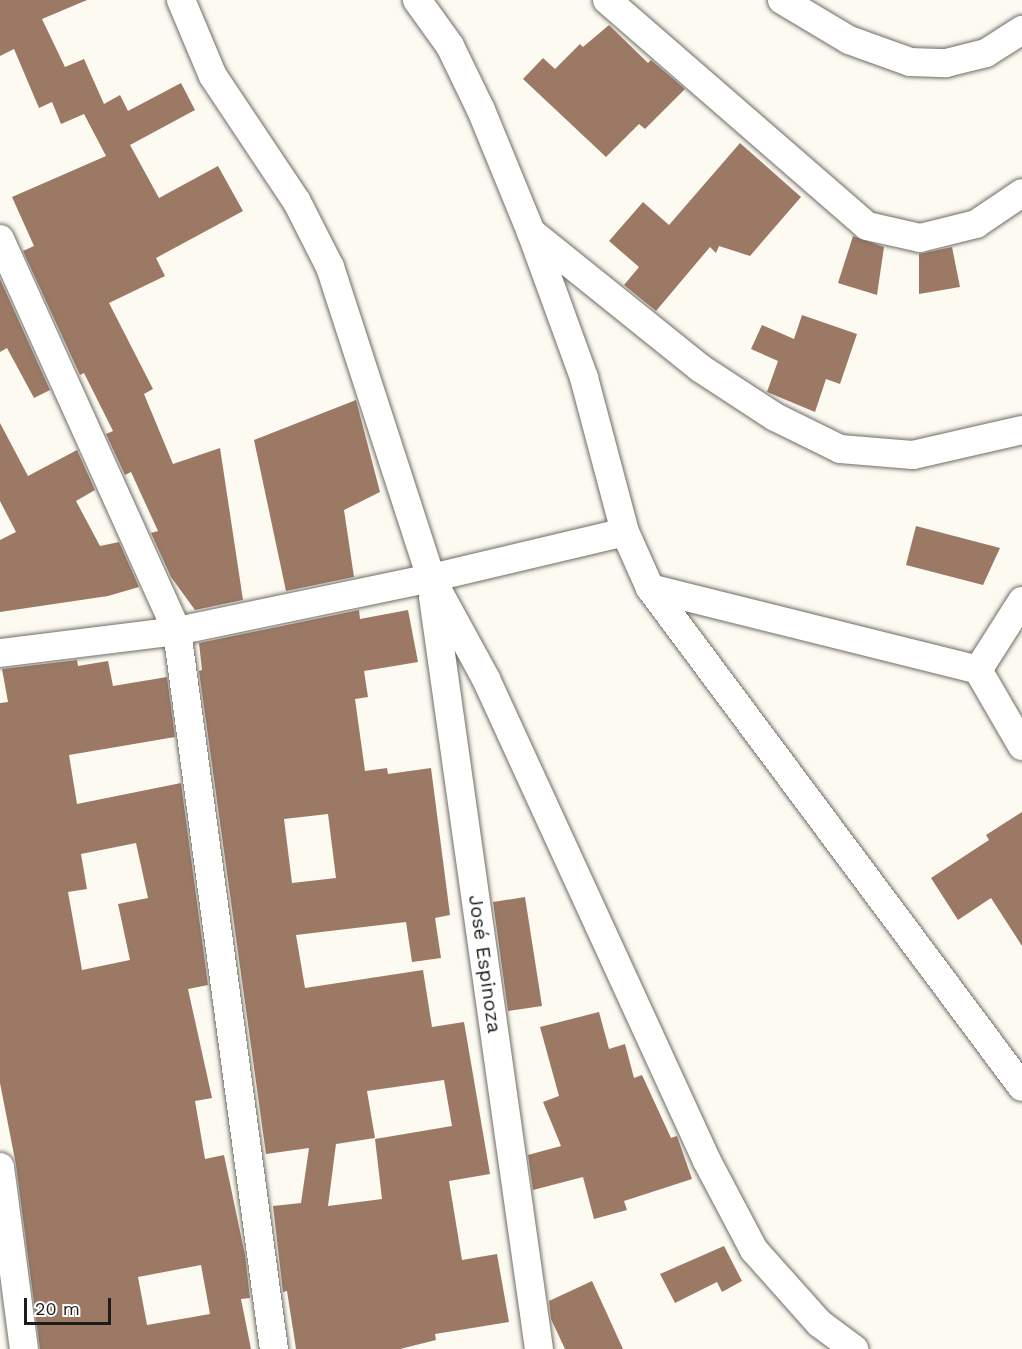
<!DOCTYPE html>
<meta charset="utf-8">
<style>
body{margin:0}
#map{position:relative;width:1022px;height:1349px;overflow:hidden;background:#fcfaf1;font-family:"Work Sans",sans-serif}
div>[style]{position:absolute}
.building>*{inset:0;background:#9c7965}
.roads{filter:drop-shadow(0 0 2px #6f6d65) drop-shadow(0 0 2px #6f6d65)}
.minor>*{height:28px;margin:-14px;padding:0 14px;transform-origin:14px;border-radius:14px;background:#fff}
span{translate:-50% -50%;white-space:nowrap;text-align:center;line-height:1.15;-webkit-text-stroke:5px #fff;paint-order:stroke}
.street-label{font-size:20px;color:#1d1c19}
.scale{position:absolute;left:24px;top:1298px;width:87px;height:27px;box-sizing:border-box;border:3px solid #1d1c19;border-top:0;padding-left:8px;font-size:18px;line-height:21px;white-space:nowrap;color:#1d1c19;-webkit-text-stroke:4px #fff;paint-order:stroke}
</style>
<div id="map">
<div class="building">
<i style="clip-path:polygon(0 0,87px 0,42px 19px,65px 67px,84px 59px,104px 104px,120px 95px,128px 111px,181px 83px,195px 110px,130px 145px,159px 198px,218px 166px,243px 211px,156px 258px,165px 276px,109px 303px,153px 389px,144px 394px,173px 464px,220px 448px,243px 600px,195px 610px,171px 577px,151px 533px,158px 531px,131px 472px,125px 475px,106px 434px,113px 431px,84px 373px,80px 375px,23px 251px,34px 246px,12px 197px,106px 156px,84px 114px,61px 124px,52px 102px,39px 108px,14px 49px,0 56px)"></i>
<i style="clip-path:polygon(609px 25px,648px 63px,651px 60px,685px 89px,645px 129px,639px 124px,606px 157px,523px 79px,543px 58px,555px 69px,580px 44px,583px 47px)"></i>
<i style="clip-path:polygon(740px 143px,801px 197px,750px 256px,719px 246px,716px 253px,710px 247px,656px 311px,624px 285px,639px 267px,609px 241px,643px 202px,669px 225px)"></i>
<i style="clip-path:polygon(853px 236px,884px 247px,877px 295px,838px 283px)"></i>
<i style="clip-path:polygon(952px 247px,960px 287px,919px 294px,919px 254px)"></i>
<i style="clip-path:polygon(0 279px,50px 390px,34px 398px,7px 348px,0 352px)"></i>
<i style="clip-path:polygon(802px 315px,857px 334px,840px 384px,826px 379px,815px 412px,767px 392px,778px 361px,751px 349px,762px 325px,794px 339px)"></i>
<i style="clip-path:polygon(356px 400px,380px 492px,344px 510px,354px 577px,286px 591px,254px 440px)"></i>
<i style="clip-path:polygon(0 423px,28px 476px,77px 450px,95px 490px,76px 501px,100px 546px,119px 542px,139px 587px,108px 596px,0 612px,0 540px,16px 532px,0 501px)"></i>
<i style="clip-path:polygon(916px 526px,1000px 548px,983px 585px,906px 565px)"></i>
<i style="clip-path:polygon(evenodd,359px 610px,360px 619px,408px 610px,418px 662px,364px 671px,368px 697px,355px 699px,365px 771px,387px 768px,388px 774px,431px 768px,450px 915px,435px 918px,441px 958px,412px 962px,406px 922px,296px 935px,305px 988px,423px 970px,432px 1027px,464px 1022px,490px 1174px,449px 1181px,462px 1260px,497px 1254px,509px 1322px,435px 1334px,436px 1340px,400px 1349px,296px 1349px,287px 1291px,283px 1292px,273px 1206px,301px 1203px,309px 1148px,266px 1154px,199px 671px,202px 670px,199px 643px,359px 610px,328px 814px,336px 878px,292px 883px,284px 819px,328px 814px,359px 610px,444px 1080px,452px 1126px,375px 1139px,382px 1199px,328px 1206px,336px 1144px,375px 1138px,367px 1091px,444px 1080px)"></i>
<i style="clip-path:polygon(evenodd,77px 660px,78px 666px,108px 661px,113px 686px,167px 677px,175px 737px,69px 755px,77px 804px,181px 783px,208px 985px,188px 989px,212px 1098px,195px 1101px,205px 1159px,224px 1155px,245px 1255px,250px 1298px,241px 1299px,251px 1349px,40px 1349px,16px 1165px,0 1083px,0 703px,8px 702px,2px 669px,77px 660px,136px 843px,148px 898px,118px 904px,130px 960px,82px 970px,68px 892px,87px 889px,81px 854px,136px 843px,77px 660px,201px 1265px,210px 1314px,147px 1325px,138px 1277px,201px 1265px)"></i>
<i style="clip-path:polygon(1022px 812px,1022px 946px,991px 898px,958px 920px,931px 878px,989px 840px,986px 835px)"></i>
<i style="clip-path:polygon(525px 897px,542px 1006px,508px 1011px,493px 902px)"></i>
<i style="clip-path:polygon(599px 1012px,609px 1049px,625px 1044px,634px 1078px,642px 1075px,671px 1138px,677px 1136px,692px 1179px,624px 1201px,627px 1210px,594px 1219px,583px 1177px,533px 1190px,528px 1155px,561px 1146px,543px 1102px,559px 1096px,540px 1027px)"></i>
<i style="clip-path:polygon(724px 1246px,742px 1281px,722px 1292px,717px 1282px,675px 1303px,660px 1274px)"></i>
<i style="clip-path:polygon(592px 1281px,623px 1349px,565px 1349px,551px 1319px,549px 1301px)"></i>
</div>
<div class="roads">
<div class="minor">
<i style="left:181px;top:0;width:82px;rotate:67.2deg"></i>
<i style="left:213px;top:76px;width:151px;rotate:56.3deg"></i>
<i style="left:297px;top:202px;width:73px;rotate:63.1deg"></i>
<i style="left:330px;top:267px;width:327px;rotate:72deg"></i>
<i style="left:431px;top:578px;width:115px;rotate:61.4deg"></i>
<i style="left:486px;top:679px;width:530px;rotate:65.37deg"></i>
<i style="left:707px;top:1161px;width:101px;rotate:62.2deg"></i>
<i style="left:754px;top:1250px;width:98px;rotate:48.3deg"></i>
<i style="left:819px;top:1323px;width:44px;rotate:36.6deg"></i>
<i style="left:417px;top:0;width:57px;rotate:54.3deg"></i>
<i style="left:450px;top:46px;width:71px;rotate:64.2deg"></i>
<i style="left:481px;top:110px;width:132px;rotate:67.7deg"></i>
<i style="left:531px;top:232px;width:155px;rotate:70deg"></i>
<i style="left:584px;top:378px;width:159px;rotate:75.1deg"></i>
<i style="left:607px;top:0;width:344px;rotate:41deg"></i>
<i style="left:867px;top:226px;width:54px;rotate:12.8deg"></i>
<i style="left:920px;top:238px;width:58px;rotate:-14deg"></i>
<i style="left:976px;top:224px;width:55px;rotate:-34deg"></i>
<i style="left:782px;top:0;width:78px;rotate:30.8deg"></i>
<i style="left:849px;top:40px;width:65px;rotate:19.8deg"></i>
<i style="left:910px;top:62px;width:36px;rotate:2deg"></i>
<i style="left:946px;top:63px;width:41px;rotate:-14deg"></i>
<i style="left:986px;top:53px;width:43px;rotate:-32.6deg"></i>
<i style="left:531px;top:232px;width:217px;rotate:38.8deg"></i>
<i style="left:700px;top:368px;width:90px;rotate:33.2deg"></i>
<i style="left:775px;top:417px;width:72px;rotate:26.2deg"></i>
<i style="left:840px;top:449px;width:73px;rotate:4.7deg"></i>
<i style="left:913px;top:455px;width:112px;rotate:-12.9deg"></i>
<i style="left:0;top:239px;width:430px;rotate:65.7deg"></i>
<i style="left:177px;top:631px;width:725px;rotate:82.31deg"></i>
<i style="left:650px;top:588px;width:338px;rotate:14deg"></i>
<i style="left:433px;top:597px;width:759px;rotate:81.98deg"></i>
<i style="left:1022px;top:601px;width:82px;rotate:122.5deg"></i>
<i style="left:978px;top:670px;width:88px;rotate:59.9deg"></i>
<i style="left:0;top:653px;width:178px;rotate:-7.1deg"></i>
<i style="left:177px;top:631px;width:259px;rotate:-11.8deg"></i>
<i style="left:431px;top:578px;width:199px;rotate:-13.3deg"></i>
<i style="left:625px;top:532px;width:61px;rotate:65.9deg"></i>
<i style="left:650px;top:588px;width:622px;rotate:53.3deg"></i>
<i style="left:0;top:1167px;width:184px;rotate:82.5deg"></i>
</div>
</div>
<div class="street-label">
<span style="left:485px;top:964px;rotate:82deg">José Espinoza</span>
</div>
<div class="scale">20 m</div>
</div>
